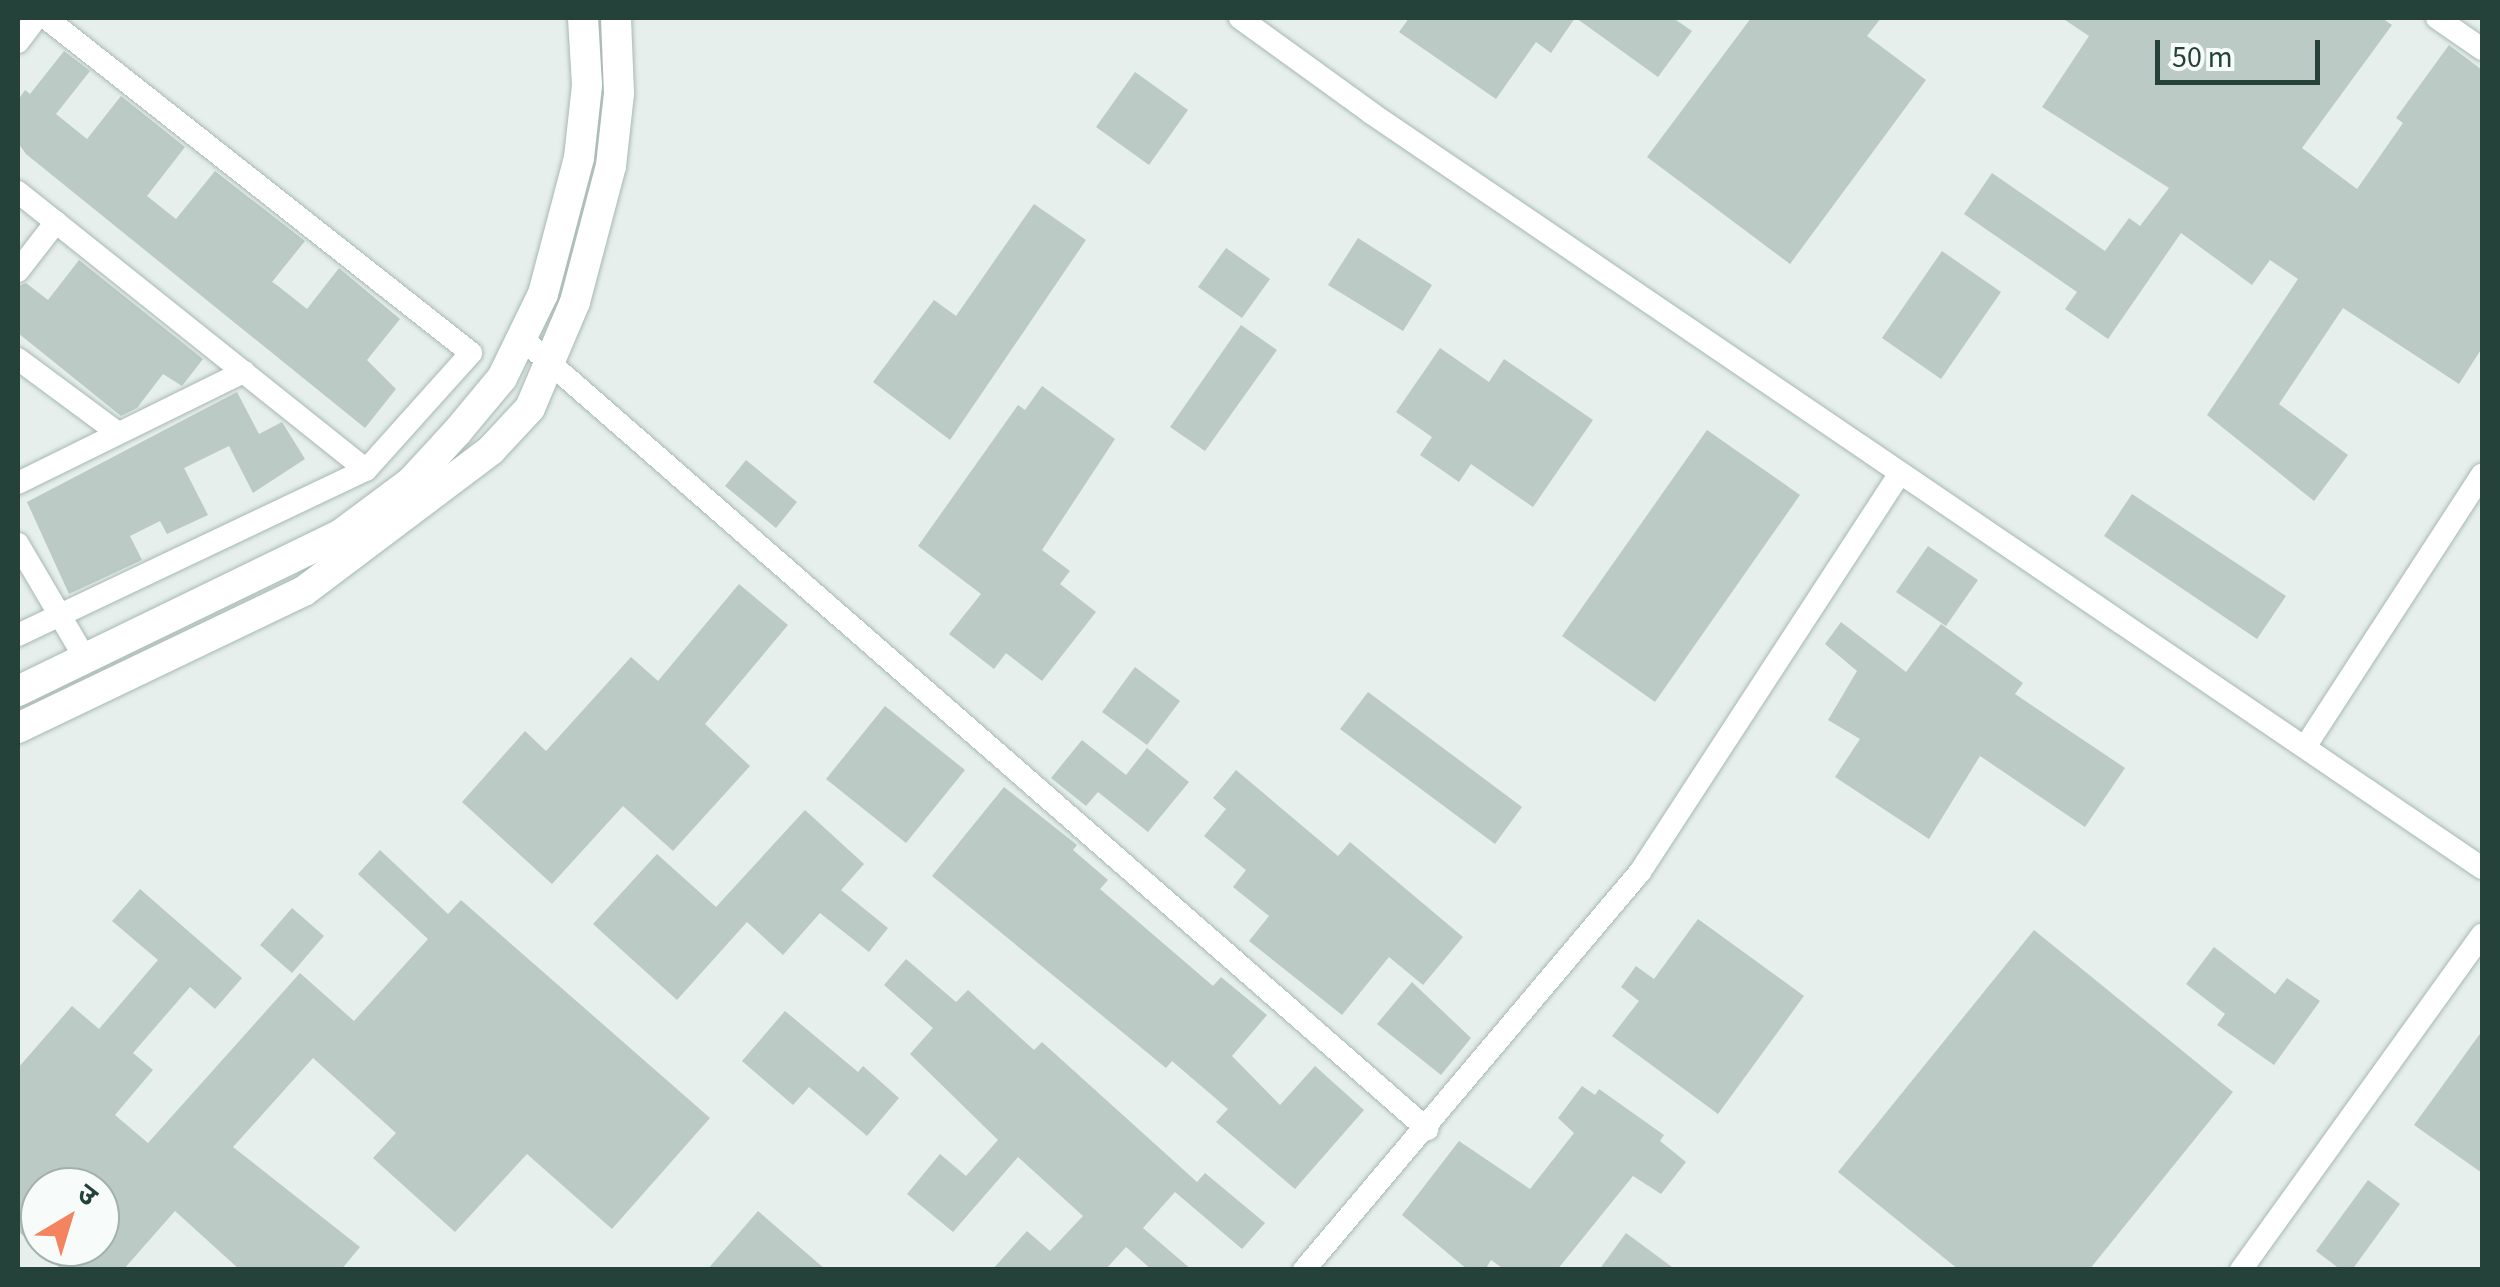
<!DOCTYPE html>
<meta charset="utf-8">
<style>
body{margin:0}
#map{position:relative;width:2500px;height:1287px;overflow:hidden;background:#e6efeb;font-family:"Source Sans 3","Noto Sans Devanagari",sans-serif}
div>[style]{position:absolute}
.building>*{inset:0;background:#bbcac4}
.roads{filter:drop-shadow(0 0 2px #a8b8b2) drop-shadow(0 0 2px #a8b8b2)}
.street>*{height:22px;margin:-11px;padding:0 11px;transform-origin:11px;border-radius:11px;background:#fff}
.secondary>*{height:30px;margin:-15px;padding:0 15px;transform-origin:15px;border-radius:15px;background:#fff}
span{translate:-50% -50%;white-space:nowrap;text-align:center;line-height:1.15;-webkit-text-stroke:9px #f7fbf9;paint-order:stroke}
.frame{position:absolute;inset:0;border:20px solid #24423a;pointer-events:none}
.north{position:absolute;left:20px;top:1167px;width:100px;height:100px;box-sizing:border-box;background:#f7fbf9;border:2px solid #a3b1ad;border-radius:50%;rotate:38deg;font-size:28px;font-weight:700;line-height:40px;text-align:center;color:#24423a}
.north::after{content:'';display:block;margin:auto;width:35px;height:45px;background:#f4845f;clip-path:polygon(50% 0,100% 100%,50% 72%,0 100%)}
.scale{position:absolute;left:2155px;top:40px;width:165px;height:45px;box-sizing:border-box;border:5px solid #24423a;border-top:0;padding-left:12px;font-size:30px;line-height:35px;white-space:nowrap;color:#24423a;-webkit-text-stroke:8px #f7fbf9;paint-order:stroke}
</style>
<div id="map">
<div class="building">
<i style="clip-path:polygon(1409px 18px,1575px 18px,1551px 53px,1536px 42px,1496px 99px,1399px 32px)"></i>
<i style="clip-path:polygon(1576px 18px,1673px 18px,1692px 31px,1658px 77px)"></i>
<i style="clip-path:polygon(1751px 18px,1881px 18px,1867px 36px,1926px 80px,1790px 264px,1647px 157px)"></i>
<i style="clip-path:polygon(2062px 18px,2382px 18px,2392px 25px,2302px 148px,2357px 189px,2403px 123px,2396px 118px,2449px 45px,2482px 70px,2482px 348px,2459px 384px,2343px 308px,2279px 404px,2348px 455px,2314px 501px,2207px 415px,2298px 279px,2270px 260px,2252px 285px,2181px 233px,2108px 339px,2065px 309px,2077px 292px,1964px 214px,1992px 173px,2105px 251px,2129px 218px,2140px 226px,2169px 188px,2042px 107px,2089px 36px)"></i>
<i style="clip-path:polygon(64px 51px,90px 71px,56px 114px,87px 139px,121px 96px,185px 147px,147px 196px,176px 219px,215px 171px,305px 241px,272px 282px,278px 286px,307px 309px,339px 268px,400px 319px,367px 360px,396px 389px,365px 428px,26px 154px,18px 143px,18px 100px,25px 90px,30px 94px)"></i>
<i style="clip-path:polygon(1135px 72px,1188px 110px,1149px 165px,1096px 127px)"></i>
<i style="clip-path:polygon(1034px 204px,1086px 240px,950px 440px,873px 382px,934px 300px,956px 316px)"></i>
<i style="clip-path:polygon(1358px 238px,1432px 285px,1403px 331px,1328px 285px)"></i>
<i style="clip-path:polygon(1226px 248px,1270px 279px,1242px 318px,1198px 287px)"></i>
<i style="clip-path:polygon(1942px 251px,2001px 292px,1941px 379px,1882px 338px)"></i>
<i style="clip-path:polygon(79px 260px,203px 359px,182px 386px,163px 374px,137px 408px,121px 416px,18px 333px,18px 286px,26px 283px,48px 300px)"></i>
<i style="clip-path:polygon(1241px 325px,1277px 350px,1205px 451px,1170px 427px)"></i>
<i style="clip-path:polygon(1440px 348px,1489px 382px,1504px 359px,1593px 420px,1533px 507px,1471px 464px,1459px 482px,1420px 455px,1432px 437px,1396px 412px)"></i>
<i style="clip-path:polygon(1042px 386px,1115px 439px,1042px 550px,1070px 571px,1060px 584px,1096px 612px,1042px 681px,1006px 653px,994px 669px,949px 634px,981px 594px,918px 546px,1018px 405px,1025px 410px)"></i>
<i style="clip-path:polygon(237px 392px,259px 434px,282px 422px,305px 459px,253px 493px,229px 446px,184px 468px,208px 515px,167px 534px,160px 521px,130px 536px,142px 560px,69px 594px,27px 502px)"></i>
<i style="clip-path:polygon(1707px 430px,1800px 495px,1655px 702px,1562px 636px)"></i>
<i style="clip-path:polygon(746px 460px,797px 502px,776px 528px,725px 486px)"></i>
<i style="clip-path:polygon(2132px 494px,2286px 596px,2257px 639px,2104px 536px)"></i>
<i style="clip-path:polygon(1928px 546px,1978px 580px,1946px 626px,1896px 592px)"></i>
<i style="clip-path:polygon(739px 584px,788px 625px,705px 724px,750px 766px,673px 851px,623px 806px,552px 884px,462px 802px,525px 731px,546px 751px,631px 657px,658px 681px)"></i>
<i style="clip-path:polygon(1841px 622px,1906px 672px,1941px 624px,2023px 683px,2015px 694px,2125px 768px,2085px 827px,1980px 756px,1929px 839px,1835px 777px,1860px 739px,1828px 720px,1857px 671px,1825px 644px)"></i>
<i style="clip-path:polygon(1135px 667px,1180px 701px,1147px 745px,1102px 712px)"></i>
<i style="clip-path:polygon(1368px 692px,1522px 807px,1495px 844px,1340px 729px)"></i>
<i style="clip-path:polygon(885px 706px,965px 770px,906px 843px,826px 779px)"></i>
<i style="clip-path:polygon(1082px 740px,1126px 775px,1147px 748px,1189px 782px,1148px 832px,1098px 792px,1086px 806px,1051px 778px)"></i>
<i style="clip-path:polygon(1236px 770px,1338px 856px,1350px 842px,1463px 937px,1423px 985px,1389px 957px,1342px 1015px,1249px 941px,1269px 916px,1233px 887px,1246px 870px,1204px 836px,1226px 809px,1213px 798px)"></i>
<i style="clip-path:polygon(1004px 787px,1077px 845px,1073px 850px,1108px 880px,1100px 889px,1213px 986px,1221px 977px,1267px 1015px,1232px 1056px,1280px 1105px,1315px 1066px,1364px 1110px,1295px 1189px,1216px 1122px,1228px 1109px,1172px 1061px,1166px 1068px,932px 876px)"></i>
<i style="clip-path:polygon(805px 810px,864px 864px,841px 890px,888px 928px,869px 952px,820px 913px,783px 955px,747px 922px,677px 1000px,593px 924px,657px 854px,716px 907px)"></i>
<i style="clip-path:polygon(evenodd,380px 850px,448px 914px,461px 900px,710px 1118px,612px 1229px,527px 1154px,455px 1232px,373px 1158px,396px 1133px,313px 1058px,233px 1147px,360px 1247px,341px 1270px,240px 1270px,175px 1211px,123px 1270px,62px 1270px,18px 1231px,18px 1068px,72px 1006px,99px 1029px,158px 960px,112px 921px,140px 889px,242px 978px,215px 1009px,190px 987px,133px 1053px,153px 1070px,115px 1115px,148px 1143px,300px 973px,354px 1021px,428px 939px,358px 874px,380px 850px,40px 1187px,100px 1187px,100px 1247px,40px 1247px,40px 1187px)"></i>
<i style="clip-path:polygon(292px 908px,324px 936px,292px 973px,260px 945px)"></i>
<i style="clip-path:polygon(1698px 919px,1804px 996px,1718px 1114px,1612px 1036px,1639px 1001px,1621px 987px,1636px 966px,1654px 979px)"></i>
<i style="clip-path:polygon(2034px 930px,2233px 1092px,2089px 1270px,1959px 1270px,1838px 1172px)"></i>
<i style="clip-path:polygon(2214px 947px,2275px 994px,2287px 978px,2320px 1001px,2274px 1065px,2217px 1025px,2225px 1014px,2186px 984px)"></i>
<i style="clip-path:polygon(906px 959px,956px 1002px,968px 990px,1034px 1050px,1042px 1042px,1197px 1182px,1205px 1173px,1265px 1223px,1242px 1249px,1175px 1192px,1143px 1228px,1192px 1270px,1152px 1270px,1126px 1247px,1105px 1270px,992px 1270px,1027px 1231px,1050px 1251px,1083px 1216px,1018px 1157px,953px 1232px,907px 1194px,940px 1154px,966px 1176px,998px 1140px,910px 1054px,933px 1028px,884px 985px)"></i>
<i style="clip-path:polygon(1412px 982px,1471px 1038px,1441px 1075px,1377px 1024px)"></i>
<i style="clip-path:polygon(785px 1011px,858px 1072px,863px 1066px,899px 1098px,867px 1136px,809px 1087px,793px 1105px,742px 1061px)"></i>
<i style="clip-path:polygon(2482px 1031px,2482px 1173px,2414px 1125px)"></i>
<i style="clip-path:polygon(1582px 1086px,1595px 1095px,1599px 1089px,1664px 1135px,1660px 1141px,1686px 1162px,1661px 1194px,1633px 1176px,1557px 1270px,1505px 1270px,1491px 1260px,1485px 1270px,1468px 1270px,1402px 1215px,1459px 1141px,1530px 1189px,1574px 1133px,1558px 1118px)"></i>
<i style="clip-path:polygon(2368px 1180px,2400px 1204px,2352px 1270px,2341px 1270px,2316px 1251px)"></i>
<i style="clip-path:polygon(758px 1211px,826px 1270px,707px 1270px)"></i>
<i style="clip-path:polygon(1626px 1233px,1676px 1270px,1599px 1270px)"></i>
</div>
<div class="roads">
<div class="street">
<i style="left:1240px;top:18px;width:162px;rotate:35.9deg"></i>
<i style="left:1371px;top:113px;width:1343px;rotate:34.2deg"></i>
<i style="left:2437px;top:18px;width:55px;rotate:34.6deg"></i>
<i style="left:18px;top:42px;width:30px;rotate:-53deg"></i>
<i style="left:18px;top:192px;width:445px;rotate:38.6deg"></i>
<i style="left:18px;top:271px;width:62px;rotate:-52.2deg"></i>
<i style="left:519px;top:336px;width:1206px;rotate:41.13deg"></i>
<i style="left:18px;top:359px;width:124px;rotate:36.5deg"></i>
<i style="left:18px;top:483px;width:252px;rotate:-26.2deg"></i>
<i style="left:18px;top:544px;width:132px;rotate:59.6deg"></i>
<i style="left:18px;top:635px;width:385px;rotate:-25.4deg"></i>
<i style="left:366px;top:470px;width:157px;rotate:-48.1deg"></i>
<i style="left:471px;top:353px;width:541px;rotate:-141.75deg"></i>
<i style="left:2305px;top:747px;width:325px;rotate:-57deg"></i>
<i style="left:1304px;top:1270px;width:521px;rotate:-49.83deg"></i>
<i style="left:1640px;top:872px;width:476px;rotate:-56.9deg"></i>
<i style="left:2241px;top:1270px;width:413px;rotate:-54.3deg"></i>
</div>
<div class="secondary">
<i style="left:18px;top:691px;width:359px;rotate:-25.9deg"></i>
<i style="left:341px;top:534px;width:87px;rotate:-36.6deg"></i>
<i style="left:411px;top:482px;width:68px;rotate:-47.4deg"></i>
<i style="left:457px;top:432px;width:70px;rotate:-50.2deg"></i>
<i style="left:502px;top:378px;width:93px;rotate:-64deg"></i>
<i style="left:543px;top:294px;width:141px;rotate:-75.2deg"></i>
<i style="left:579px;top:158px;width:73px;rotate:-83.7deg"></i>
<i style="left:587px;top:85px;width:67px;rotate:-93.4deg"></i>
<i style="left:18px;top:728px;width:317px;rotate:-25.6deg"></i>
<i style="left:304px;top:591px;width:234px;rotate:-37deg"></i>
<i style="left:491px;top:450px;width:57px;rotate:-47.1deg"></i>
<i style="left:530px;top:408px;width:115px;rotate:-67deg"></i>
<i style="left:575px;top:302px;width:141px;rotate:-75.2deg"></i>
<i style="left:611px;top:166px;width:73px;rotate:-83.7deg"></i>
<i style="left:619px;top:93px;width:75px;rotate:-92.3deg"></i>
</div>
</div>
<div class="frame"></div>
<div class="north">उ</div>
<div class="scale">50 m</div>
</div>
